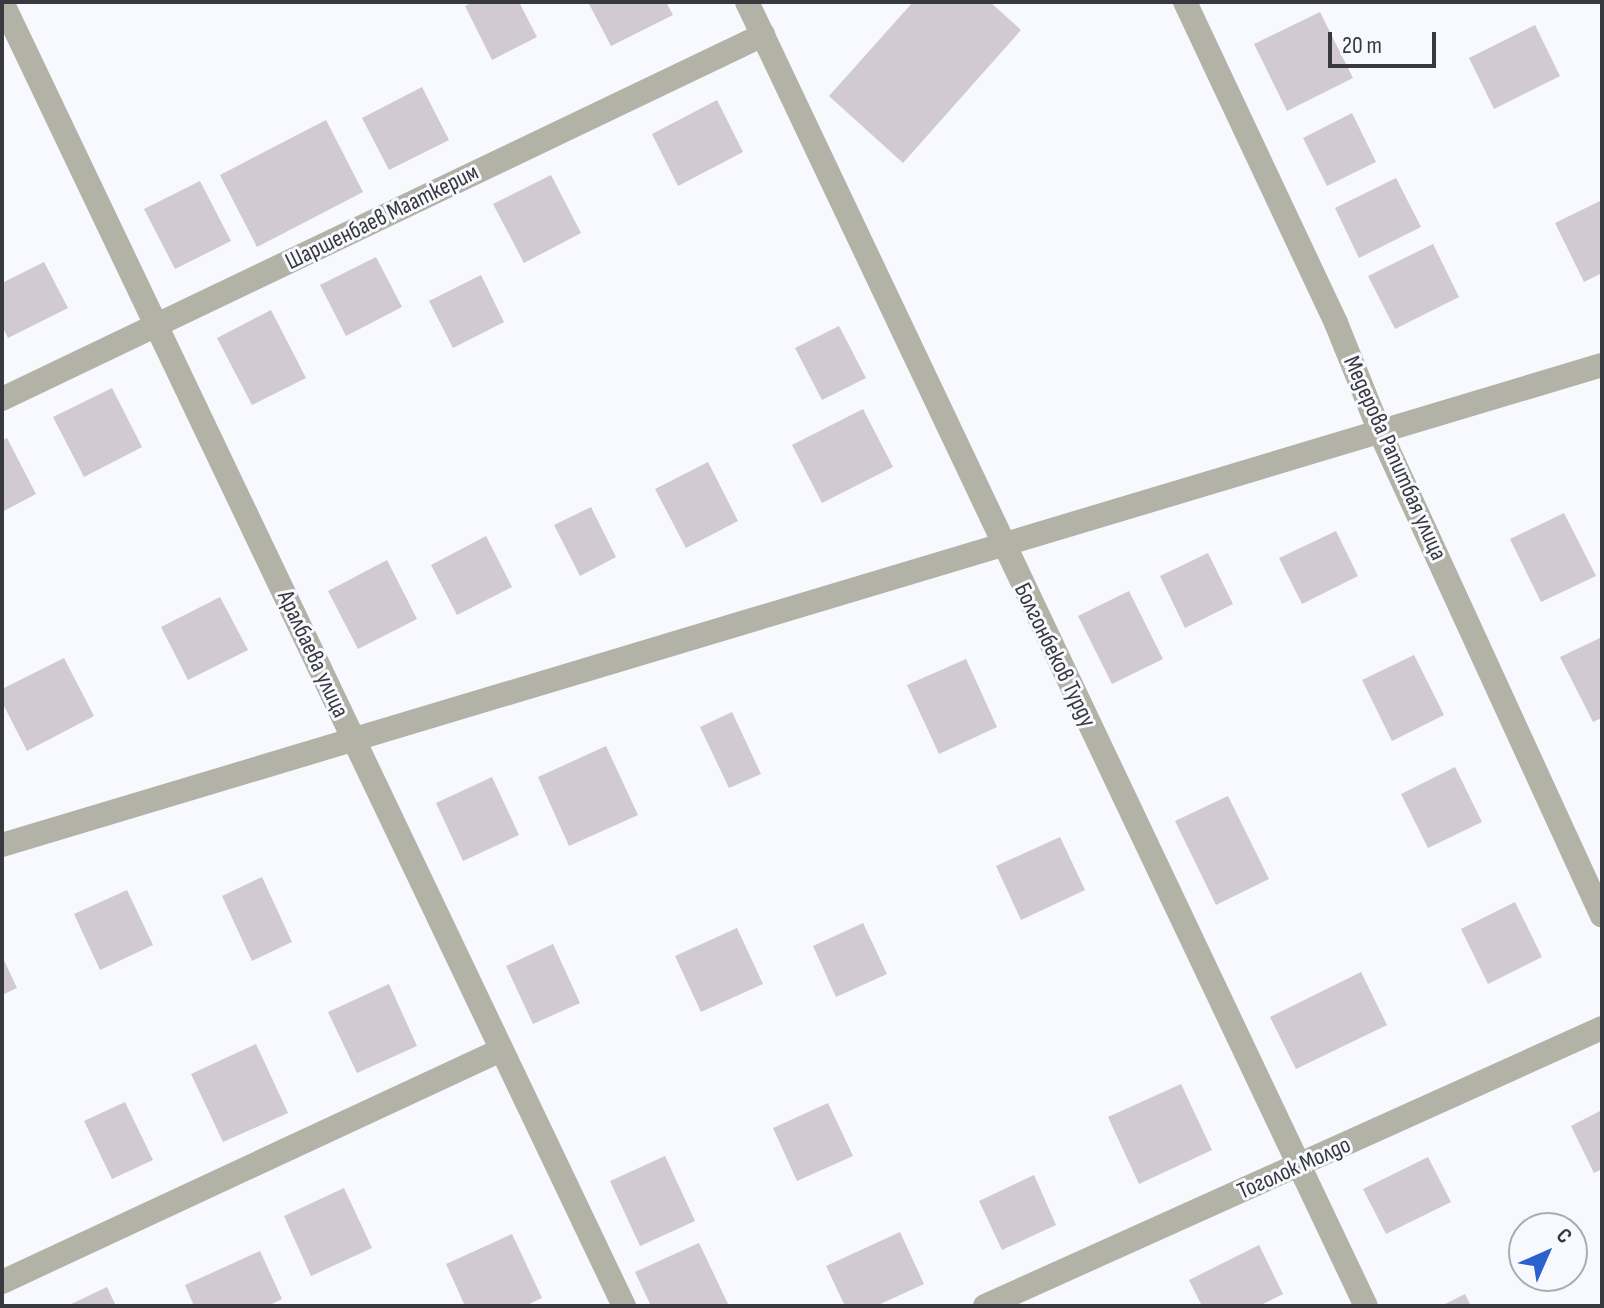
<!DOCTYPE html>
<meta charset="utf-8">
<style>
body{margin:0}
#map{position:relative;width:1604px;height:1308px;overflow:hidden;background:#f8f9fe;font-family:"Sofia Sans Condensed",sans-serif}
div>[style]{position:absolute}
.building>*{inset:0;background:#d1c9d4}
.minor>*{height:24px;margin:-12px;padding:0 12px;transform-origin:12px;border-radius:12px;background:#b2b3a6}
span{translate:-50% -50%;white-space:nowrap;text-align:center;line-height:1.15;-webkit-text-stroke:6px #f8f9fe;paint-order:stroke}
.street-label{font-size:24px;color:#38393e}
.frame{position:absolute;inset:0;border:4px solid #38393e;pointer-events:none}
.north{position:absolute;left:1508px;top:1212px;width:80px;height:80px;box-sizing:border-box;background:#f8f9fe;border:2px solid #abacb1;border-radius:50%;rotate:45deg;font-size:22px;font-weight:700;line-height:32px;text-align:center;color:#38393e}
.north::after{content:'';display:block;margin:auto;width:28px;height:36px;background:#2b61cf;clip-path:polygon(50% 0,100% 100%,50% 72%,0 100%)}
.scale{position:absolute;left:1328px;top:32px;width:108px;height:36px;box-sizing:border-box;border:4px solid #38393e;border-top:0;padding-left:10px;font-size:24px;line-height:28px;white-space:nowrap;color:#38393e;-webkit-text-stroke:6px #f8f9fe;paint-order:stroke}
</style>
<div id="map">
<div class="building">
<i style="clip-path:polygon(474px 2px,519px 2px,537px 37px,492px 60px,465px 6px)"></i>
<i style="clip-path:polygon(588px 2px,666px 2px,673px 15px,611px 46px)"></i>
<i style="clip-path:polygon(913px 2px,990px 2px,1021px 30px,903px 163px,829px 96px)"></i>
<i style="clip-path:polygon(1320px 12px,1353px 78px,1287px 111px,1254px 44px)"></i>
<i style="clip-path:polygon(1535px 25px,1560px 76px,1494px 109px,1469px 58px)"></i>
<i style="clip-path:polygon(422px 87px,449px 140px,389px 170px,362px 118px)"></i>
<i style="clip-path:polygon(717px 100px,743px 152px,678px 186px,652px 134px)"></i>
<i style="clip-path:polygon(1352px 113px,1376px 162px,1327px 186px,1303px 138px)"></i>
<i style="clip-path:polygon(326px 120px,363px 192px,257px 247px,220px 175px)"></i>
<i style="clip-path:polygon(551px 175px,581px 233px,524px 263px,493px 204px)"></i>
<i style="clip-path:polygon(1396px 178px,1421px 227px,1359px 258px,1335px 208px)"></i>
<i style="clip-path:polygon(200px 181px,231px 241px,175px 269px,144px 209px)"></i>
<i style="clip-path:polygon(1602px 200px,1602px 273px,1584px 282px,1555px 223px)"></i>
<i style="clip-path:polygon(1433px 244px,1459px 297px,1395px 329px,1368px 276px)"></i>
<i style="clip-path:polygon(376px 257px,402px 307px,346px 336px,320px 285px)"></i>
<i style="clip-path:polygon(44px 262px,68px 308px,8px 338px,2px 326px,2px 283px)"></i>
<i style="clip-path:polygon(481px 275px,504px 322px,453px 348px,429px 301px)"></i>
<i style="clip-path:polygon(271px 310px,306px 378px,252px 405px,217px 338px)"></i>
<i style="clip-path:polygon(839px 326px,866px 378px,822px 400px,795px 348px)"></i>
<i style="clip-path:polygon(112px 388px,142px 447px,84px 477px,53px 417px)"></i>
<i style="clip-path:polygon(863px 409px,893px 467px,822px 503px,792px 445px)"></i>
<i style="clip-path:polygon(7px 438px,36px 494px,2px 512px,2px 441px)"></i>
<i style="clip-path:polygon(708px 462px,738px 521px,686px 548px,655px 489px)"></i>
<i style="clip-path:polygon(591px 507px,616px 557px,580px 576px,554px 525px)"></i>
<i style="clip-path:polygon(1564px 513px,1596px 576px,1541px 602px,1510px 539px)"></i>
<i style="clip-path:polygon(1336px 531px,1358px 576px,1302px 604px,1279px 558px)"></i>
<i style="clip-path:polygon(486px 536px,512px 587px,457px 615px,431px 565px)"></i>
<i style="clip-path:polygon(1208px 553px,1233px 604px,1185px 628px,1160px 576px)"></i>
<i style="clip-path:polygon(387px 560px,417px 619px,358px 649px,328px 591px)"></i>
<i style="clip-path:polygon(1129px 591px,1163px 659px,1112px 684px,1078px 616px)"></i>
<i style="clip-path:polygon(220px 597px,248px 650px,188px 680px,161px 627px)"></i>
<i style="clip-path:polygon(1602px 637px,1602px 718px,1593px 722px,1560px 657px)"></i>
<i style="clip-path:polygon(1414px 655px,1444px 715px,1392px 741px,1362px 680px)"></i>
<i style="clip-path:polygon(64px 658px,94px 716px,27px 751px,2px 702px,2px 689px)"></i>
<i style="clip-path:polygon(966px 659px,997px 727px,939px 754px,907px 685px)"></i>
<i style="clip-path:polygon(732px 712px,761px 774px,729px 788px,700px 727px)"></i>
<i style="clip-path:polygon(606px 746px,638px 815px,569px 846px,538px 777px)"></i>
<i style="clip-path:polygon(1455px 767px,1482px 822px,1428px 848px,1401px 794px)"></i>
<i style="clip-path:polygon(492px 777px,519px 835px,463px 861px,436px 803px)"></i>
<i style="clip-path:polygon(1228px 796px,1269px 879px,1216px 905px,1175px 821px)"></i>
<i style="clip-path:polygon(1060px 837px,1085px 890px,1021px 920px,996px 866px)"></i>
<i style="clip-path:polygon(262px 877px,292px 942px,252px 961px,222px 896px)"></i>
<i style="clip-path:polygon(127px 890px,153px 945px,100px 970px,74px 914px)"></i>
<i style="clip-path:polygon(1515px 902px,1542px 957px,1488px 984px,1461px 929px)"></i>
<i style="clip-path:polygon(863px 923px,887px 974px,836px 997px,813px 946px)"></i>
<i style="clip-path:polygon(737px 928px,763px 984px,701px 1012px,675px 956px)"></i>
<i style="clip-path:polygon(553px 944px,580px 1003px,533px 1024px,506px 966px)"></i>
<i style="clip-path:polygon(2px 956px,17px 988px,2px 995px)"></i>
<i style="clip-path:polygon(1361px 972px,1387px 1025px,1296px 1069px,1270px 1017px)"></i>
<i style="clip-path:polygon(389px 984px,417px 1046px,357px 1073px,328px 1012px)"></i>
<i style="clip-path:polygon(256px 1044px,288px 1113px,223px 1142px,191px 1074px)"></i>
<i style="clip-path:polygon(1181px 1084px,1212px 1150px,1139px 1184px,1108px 1117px)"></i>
<i style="clip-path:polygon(125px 1102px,153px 1160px,112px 1179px,84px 1121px)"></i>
<i style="clip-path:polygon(828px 1103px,853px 1156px,797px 1181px,773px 1128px)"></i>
<i style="clip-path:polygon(1602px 1110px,1602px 1169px,1594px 1173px,1571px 1126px)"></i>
<i style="clip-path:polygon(665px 1156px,695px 1221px,640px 1246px,610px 1181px)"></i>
<i style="clip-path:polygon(1428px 1157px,1451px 1202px,1386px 1234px,1363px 1189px)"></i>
<i style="clip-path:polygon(1034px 1175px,1056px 1225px,1002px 1250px,979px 1201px)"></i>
<i style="clip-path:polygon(344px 1188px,372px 1248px,311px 1276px,284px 1216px)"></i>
<i style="clip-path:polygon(900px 1232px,924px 1284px,876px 1306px,845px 1306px,826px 1266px)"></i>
<i style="clip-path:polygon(512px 1234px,542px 1298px,525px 1306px,465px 1306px,446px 1264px)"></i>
<i style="clip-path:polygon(699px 1243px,729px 1306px,651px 1306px,635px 1272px)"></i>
<i style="clip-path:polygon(1259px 1245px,1283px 1294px,1259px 1306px,1202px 1306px,1189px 1280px)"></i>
<i style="clip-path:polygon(260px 1251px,282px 1299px,268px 1306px,194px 1306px,185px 1285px)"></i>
<i style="clip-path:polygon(107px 1287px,116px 1306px,67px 1306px)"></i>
<i style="clip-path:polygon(1465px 1294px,1471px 1306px,1441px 1306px)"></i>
</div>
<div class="minor">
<i style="left:2px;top:2px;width:1445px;rotate:64.5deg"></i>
<i style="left:747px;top:2px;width:1443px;rotate:64.61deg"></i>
<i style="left:1185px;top:2px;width:355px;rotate:64.8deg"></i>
<i style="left:1336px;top:323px;width:118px;rotate:68deg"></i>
<i style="left:1380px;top:432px;width:532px;rotate:65.36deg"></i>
<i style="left:2px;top:399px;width:844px;rotate:-25.56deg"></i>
<i style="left:2px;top:845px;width:1670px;rotate:-16.7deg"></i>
<i style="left:2px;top:1282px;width:550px;rotate:-24.94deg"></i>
<i style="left:985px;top:1306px;width:677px;rotate:-24.25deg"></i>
</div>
<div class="street-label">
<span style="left:382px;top:217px;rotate:-26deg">Шаршенбаев Мааткерим</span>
<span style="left:1395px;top:458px;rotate:66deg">Медерова Рапитбая улица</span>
<span style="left:313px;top:654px;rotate:65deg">Аралбаева улица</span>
<span style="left:1055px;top:655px;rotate:64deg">Болгонбеков Турду</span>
<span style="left:1294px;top:1168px;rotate:-24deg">Тоголок Молдо</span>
</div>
<div class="frame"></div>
<div class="north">С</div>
<div class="scale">20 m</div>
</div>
